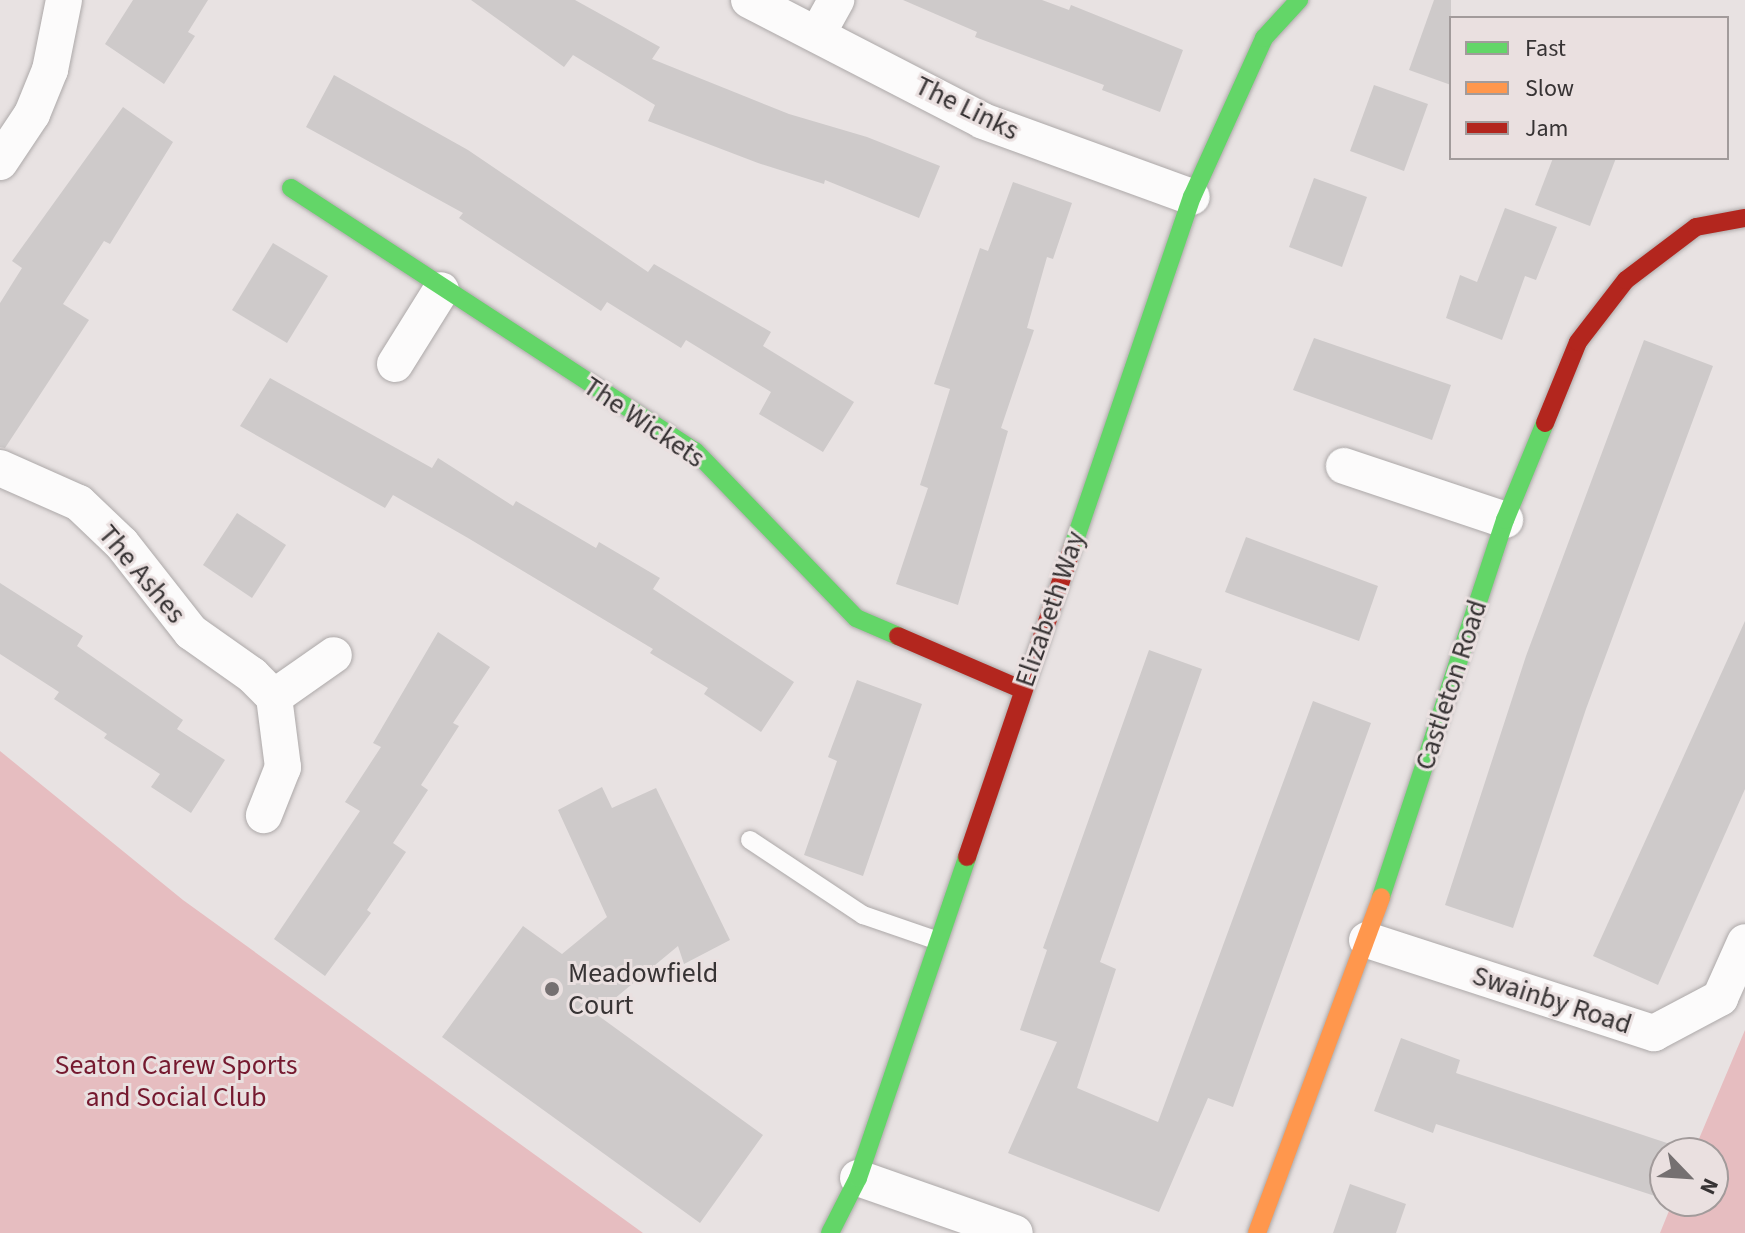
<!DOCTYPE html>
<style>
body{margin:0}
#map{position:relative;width:1745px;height:1233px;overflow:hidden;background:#e8e2e2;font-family:"Source Sans 3",sans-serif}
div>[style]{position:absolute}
.green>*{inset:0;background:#e6bdc0}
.building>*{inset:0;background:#cecaca}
.roads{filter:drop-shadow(0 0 2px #ada9a9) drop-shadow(0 0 2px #ada9a9)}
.lane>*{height:18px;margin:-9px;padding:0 9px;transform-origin:9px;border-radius:9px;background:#fcfbfb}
.street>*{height:36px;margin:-18px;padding:0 18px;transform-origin:18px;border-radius:18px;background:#fcfbfb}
.fast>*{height:18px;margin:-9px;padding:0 9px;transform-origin:9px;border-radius:9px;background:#63d668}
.slow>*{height:18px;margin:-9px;padding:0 9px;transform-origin:9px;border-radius:9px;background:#ff974d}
.jam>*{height:18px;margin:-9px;padding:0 9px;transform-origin:9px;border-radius:9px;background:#b3261e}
.dots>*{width:22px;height:22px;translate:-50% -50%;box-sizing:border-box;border:4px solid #eae0e0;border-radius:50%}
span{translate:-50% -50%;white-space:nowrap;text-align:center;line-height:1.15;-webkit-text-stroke:6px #eae0e0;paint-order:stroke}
.street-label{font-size:28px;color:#373334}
.poi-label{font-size:28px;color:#373334}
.left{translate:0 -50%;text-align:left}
.park-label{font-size:28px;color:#75192f}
.legend{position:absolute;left:1449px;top:16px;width:280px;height:144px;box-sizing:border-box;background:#eae0e0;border:2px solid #a29b9b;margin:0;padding:10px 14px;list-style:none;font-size:24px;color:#373334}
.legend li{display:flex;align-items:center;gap:16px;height:40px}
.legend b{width:40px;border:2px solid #a29b9b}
.north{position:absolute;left:1649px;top:1137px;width:80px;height:80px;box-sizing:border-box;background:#eae0e0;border:2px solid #a29b9b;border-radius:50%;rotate:115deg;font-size:22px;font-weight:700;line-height:32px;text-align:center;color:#373334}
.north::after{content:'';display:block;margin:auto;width:28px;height:36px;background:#757071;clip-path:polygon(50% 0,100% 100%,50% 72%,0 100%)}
</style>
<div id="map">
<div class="green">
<i style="clip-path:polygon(0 751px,183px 900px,643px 1233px,0 1233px)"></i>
<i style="clip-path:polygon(1745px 1030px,1745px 1233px,1660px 1233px,1673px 1201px,1713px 1201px,1713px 1153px,1693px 1153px)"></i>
</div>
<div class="building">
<i style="clip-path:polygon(133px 0,208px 0,188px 32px,195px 36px,164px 84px,105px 44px)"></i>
<i style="clip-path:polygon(471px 0,575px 0,660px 47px,652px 59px,789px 114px,867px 137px,940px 166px,919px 218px,825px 180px,824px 184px,758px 163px,648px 121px,655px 105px,573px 55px,564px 67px)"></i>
<i style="clip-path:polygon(903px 0,1042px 0,1069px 10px,1071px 5px,1183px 50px,1160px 112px,1102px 90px,1104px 85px,975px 37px,977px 32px)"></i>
<i style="clip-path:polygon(1434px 0,1451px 0,1451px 85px,1409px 70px)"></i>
<i style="clip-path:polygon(334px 75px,468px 150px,648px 272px,654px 264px,771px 332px,763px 346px,854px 402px,823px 452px,759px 414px,771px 392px,686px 340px,681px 348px,607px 302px,601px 311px,459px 218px,463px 213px,306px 127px)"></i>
<i style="clip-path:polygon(1374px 85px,1428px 104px,1404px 171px,1350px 151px)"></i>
<i style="clip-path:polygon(123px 107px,173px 142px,110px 244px,104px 241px,63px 304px,89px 320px,5px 448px,0 447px,0 303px,22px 268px,12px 261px)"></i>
<i style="clip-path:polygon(1553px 158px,1616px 158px,1590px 226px,1535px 205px)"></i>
<i style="clip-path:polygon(1314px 178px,1367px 197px,1342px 267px,1289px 247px)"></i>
<i style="clip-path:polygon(1013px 182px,1072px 203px,1053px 259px,1047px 257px,1027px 328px,1034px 330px,1001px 428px,1008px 431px,958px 605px,896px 584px,928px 488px,920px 485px,950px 389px,934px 384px,980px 248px,988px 251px)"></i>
<i style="clip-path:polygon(1505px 208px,1557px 227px,1536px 280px,1525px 276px,1502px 340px,1446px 318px,1460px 275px,1477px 282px)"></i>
<i style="clip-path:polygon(273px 243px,328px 276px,287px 343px,232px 310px)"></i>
<i style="clip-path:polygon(1314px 338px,1451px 385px,1432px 440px,1293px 390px)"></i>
<i style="clip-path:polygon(1644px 340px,1713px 366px,1586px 709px,1513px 928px,1445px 905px,1526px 656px)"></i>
<i style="clip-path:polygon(270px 378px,432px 468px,438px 458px,513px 506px,516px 501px,596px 548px,599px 542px,660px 578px,653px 589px,794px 682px,761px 732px,704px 694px,708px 688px,650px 653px,653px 649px,468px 538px,393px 495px,385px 508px,240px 426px)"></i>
<i style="clip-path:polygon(237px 513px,286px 545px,252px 598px,203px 565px)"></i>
<i style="clip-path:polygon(1246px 537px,1378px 586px,1359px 641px,1225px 592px)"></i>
<i style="clip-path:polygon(0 583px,83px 636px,77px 646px,183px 720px,177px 729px,225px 760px,191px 813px,151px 787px,160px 774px,104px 738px,107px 734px,54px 699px,59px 692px,0 654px)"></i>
<i style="clip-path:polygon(1745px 621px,1745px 789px,1658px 985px,1593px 956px)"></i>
<i style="clip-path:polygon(438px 632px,490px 667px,453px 723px,459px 726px,421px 785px,428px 790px,393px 843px,406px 852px,367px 910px,371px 913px,325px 976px,274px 939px,360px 811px,345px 802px,381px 747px,373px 743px)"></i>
<i style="clip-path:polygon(1149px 650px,1202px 669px,1100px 962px,1116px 969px,1077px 1088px,1158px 1122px,1313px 701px,1371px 723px,1233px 1107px,1208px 1098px,1159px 1212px,1008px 1153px,1057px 1042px,1020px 1030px,1047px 950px,1043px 948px)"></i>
<i style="clip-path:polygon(857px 680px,922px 704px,863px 876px,804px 855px,837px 761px,828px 757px)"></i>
<i style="clip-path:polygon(602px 787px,612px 808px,656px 788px,730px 940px,684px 964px,678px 946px,596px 1014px,763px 1135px,700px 1223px,442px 1037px,523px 926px,562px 954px,607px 917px,558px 810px)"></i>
<i style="clip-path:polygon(1401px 1038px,1460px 1060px,1456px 1073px,1676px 1146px,1673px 1153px,1665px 1153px,1658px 1197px,1436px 1124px,1433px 1133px,1374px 1111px)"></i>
<i style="clip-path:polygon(1350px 1184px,1406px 1204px,1396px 1233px,1333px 1233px)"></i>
</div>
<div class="roads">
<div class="lane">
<i style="left:750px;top:840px;width:136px;rotate:33.6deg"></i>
<i style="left:863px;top:915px;width:79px;rotate:19.1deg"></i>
</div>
<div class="street">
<i style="left:749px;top:0;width:263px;rotate:27.3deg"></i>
<i style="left:983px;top:121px;width:222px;rotate:20deg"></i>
<i style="left:818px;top:33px;width:38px;rotate:-61deg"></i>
<i style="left:0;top:162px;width:58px;rotate:-56.3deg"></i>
<i style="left:32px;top:114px;width:48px;rotate:-67.8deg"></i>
<i style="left:50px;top:70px;width:71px;rotate:-78.7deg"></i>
<i style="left:395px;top:364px;width:87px;rotate:-58.1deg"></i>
<i style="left:1344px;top:466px;width:170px;rotate:18.5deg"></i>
<i style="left:0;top:468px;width:86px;rotate:23.9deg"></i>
<i style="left:79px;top:503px;width:59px;rotate:43.6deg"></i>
<i style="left:122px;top:544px;width:112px;rotate:51.9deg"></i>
<i style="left:191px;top:632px;width:75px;rotate:35.2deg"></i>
<i style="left:252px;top:675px;width:31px;rotate:45deg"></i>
<i style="left:274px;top:697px;width:71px;rotate:82.7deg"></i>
<i style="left:283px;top:767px;width:52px;rotate:111.6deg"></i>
<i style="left:274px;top:697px;width:73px;rotate:-35deg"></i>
<i style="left:1367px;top:940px;width:302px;rotate:18deg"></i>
<i style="left:1654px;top:1033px;width:75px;rotate:-27.9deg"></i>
<i style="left:1720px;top:998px;width:61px;rotate:-65.9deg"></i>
<i style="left:858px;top:1178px;width:166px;rotate:19.3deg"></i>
</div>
<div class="fast">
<i style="left:291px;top:188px;width:482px;rotate:33.1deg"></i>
<i style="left:695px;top:451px;width:232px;rotate:46deg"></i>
<i style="left:856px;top:618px;width:46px;rotate:23.2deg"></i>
<i style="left:1072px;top:549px;width:372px;rotate:-71.2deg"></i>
<i style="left:1192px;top:197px;width:175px;rotate:-65.6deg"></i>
<i style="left:1264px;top:38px;width:52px;rotate:-47.4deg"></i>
<i style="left:1381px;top:897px;width:397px;rotate:-71.8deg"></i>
<i style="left:1505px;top:520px;width:105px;rotate:-67.6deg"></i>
<i style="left:830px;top:1233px;width:62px;rotate:-63deg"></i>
<i style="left:858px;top:1178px;width:339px;rotate:-71.2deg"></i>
</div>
<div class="slow">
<i style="left:1257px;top:1233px;width:358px;rotate:-69.7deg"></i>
</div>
<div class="jam">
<i style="left:1545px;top:423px;width:87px;rotate:-67.8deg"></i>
<i style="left:1578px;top:342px;width:78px;rotate:-52.3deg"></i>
<i style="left:1626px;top:280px;width:88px;rotate:-37.1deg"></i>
<i style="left:1696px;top:227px;width:50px;rotate:-10.4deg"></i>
<i style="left:898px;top:636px;width:136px;rotate:23.4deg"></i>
<i style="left:967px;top:857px;width:325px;rotate:-71.2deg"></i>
</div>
</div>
<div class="dots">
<i style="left:552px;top:989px;background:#757071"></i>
</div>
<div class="street-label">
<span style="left:967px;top:108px;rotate:26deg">The Links</span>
<span style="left:644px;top:422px;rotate:34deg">The Wickets</span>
<span style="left:142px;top:574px;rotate:50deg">The Ashes</span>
<span style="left:1050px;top:609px;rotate:-71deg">Elizabeth Way</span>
<span style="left:1451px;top:685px;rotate:-72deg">Castleton Road</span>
<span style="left:1552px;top:1000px;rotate:18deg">Swainby Road</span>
</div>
<div class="poi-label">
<span class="left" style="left:568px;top:989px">Meadowfield<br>Court</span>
</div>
<div class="park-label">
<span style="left:176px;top:1081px">Seaton Carew Sports<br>and Social Club</span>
</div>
<ul class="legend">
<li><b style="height:10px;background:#63d668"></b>Fast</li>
<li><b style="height:10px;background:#ff974d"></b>Slow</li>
<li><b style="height:10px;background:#b3261e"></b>Jam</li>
</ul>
<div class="north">N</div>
</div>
